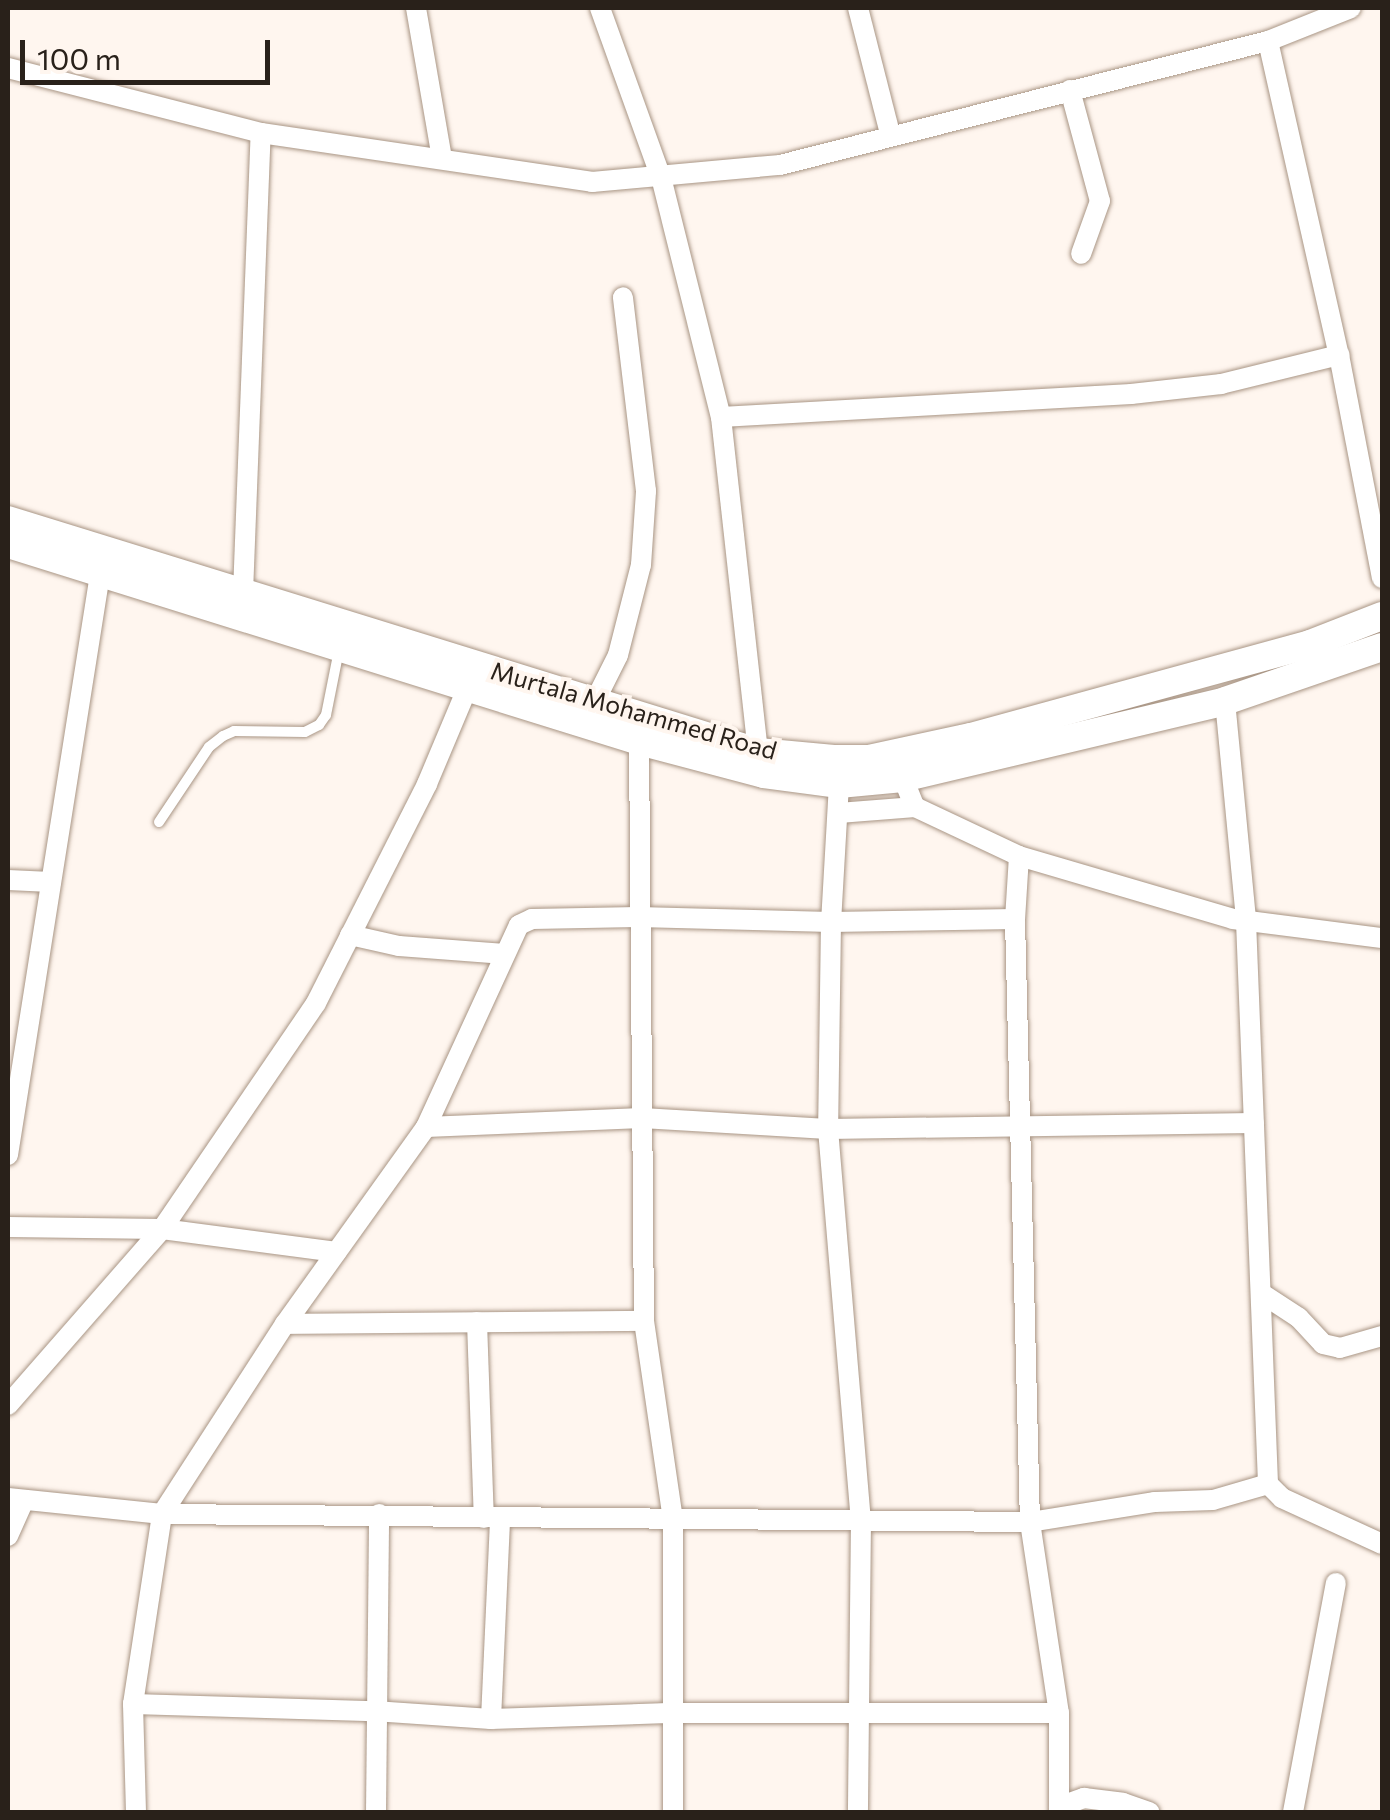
<!DOCTYPE html>
<style>
body{margin:0}
#map{position:relative;width:1390px;height:1820px;overflow:hidden;background:#fff6ef;font-family:Commissioner,sans-serif}
div>[style]{position:absolute}
.roads{filter:drop-shadow(0 0 2px #a99584) drop-shadow(0 0 2px #a99584)}
.lane>*{height:10px;margin:-5px;padding:0 5px;transform-origin:5px;border-radius:5px;background:#fff}
.street>*{height:20px;margin:-10px;padding:0 10px;transform-origin:10px;border-radius:10px;background:#fff}
.secondary>*{height:28px;margin:-14px;padding:0 14px;transform-origin:14px;border-radius:14px;background:#fff}
span{translate:-50% -50%;white-space:nowrap;text-align:center;line-height:1.15;-webkit-text-stroke:8px #fff6ef;paint-order:stroke}
.street-label{font-size:25px;color:#29211a}
.frame{position:absolute;inset:0;border:10px solid #29211a;pointer-events:none}
.scale{position:absolute;left:20px;top:40px;width:250px;height:45px;box-sizing:border-box;border:5px solid #29211a;border-top:0;padding-left:12px;font-size:30px;line-height:35px;white-space:nowrap;color:#29211a;-webkit-text-stroke:8px #fff6ef;paint-order:stroke}
</style>
<div id="map">
<div class="roads">
<div class="lane">
<i style="left:159px;top:822px;width:90px;rotate:-56.3deg"></i>
<i style="left:209px;top:747px;width:18px;rotate:-38deg"></i>
<i style="left:223px;top:736px;width:12px;rotate:-24deg"></i>
<i style="left:234px;top:731px;width:71px;rotate:0.8deg"></i>
<i style="left:305px;top:732px;width:16px;rotate:-27deg"></i>
<i style="left:319px;top:725px;width:12px;rotate:-55deg"></i>
<i style="left:326px;top:715px;width:66px;rotate:-78.7deg"></i>
</div>
<div class="street">
<i style="left:416px;top:8px;width:152px;rotate:80.2deg"></i>
<i style="left:600px;top:8px;width:180px;rotate:70.2deg"></i>
<i style="left:661px;top:177px;width:247px;rotate:76deg"></i>
<i style="left:721px;top:417px;width:337px;rotate:83.7deg"></i>
<i style="left:858px;top:8px;width:130px;rotate:75.7deg"></i>
<i style="left:1268px;top:41px;width:322px;rotate:77.3deg"></i>
<i style="left:1339px;top:355px;width:227px;rotate:79.1deg"></i>
<i style="left:8px;top:68px;width:261px;rotate:14.4deg"></i>
<i style="left:261px;top:133px;width:335px;rotate:8.4deg"></i>
<i style="left:592px;top:182px;width:189px;rotate:-5.2deg"></i>
<i style="left:780px;top:165px;width:504px;rotate:-14.26deg"></i>
<i style="left:1268px;top:41px;width:89px;rotate:-21.7deg"></i>
<i style="left:1070px;top:90px;width:115px;rotate:74.9deg"></i>
<i style="left:1100px;top:201px;width:56px;rotate:109.7deg"></i>
<i style="left:721px;top:417px;width:411px;rotate:-3.2deg"></i>
<i style="left:1131px;top:394px;width:91px;rotate:-6.3deg"></i>
<i style="left:1221px;top:384px;width:122px;rotate:-13.8deg"></i>
<i style="left:243px;top:593px;width:460px;rotate:-87.8deg"></i>
<i style="left:595px;top:701px;width:51px;rotate:-63.4deg"></i>
<i style="left:618px;top:655px;width:93px;rotate:-75.7deg"></i>
<i style="left:641px;top:565px;width:74px;rotate:-86.1deg"></i>
<i style="left:646px;top:491px;width:195px;rotate:-96.8deg"></i>
<i style="left:1225px;top:701px;width:221px;rotate:84.5deg"></i>
<i style="left:1246px;top:921px;width:563px;rotate:87.76deg"></i>
<i style="left:1268px;top:1484px;width:20px;rotate:45deg"></i>
<i style="left:1282px;top:1498px;width:110px;rotate:24.7deg"></i>
<i style="left:639px;top:741px;width:580px;rotate:89.51deg"></i>
<i style="left:644px;top:1321px;width:200px;rotate:81.7deg"></i>
<i style="left:673px;top:1519px;width:293px;rotate:90deg"></i>
<i style="left:903px;top:778px;width:31px;rotate:68deg"></i>
<i style="left:915px;top:807px;width:115px;rotate:25.2deg"></i>
<i style="left:1019px;top:856px;width:223px;rotate:16.4deg"></i>
<i style="left:1233px;top:919px;width:150px;rotate:7.3deg"></i>
<i style="left:839px;top:784px;width:138px;rotate:93.3deg"></i>
<i style="left:831px;top:922px;width:207px;rotate:90.8deg"></i>
<i style="left:828px;top:1129px;width:391px;rotate:85.2deg"></i>
<i style="left:861px;top:1519px;width:293px;rotate:90.6deg"></i>
<i style="left:839px;top:813px;width:76px;rotate:-4.5deg"></i>
<i style="left:1019px;top:856px;width:63px;rotate:93.6deg"></i>
<i style="left:1015px;top:919px;width:603px;rotate:88.58deg"></i>
<i style="left:1030px;top:1522px;width:193px;rotate:81.4deg"></i>
<i style="left:1059px;top:1713px;width:99px;rotate:90deg"></i>
<i style="left:8px;top:880px;width:43px;rotate:2.7deg"></i>
<i style="left:350px;top:935px;width:50px;rotate:12.7deg"></i>
<i style="left:399px;top:946px;width:106px;rotate:4.3deg"></i>
<i style="left:426px;top:1127px;width:216px;rotate:-2.4deg"></i>
<i style="left:642px;top:1118px;width:186px;rotate:3.4deg"></i>
<i style="left:828px;top:1129px;width:426px;rotate:-0.8deg"></i>
<i style="left:8px;top:1155px;width:588px;rotate:-81deg"></i>
<i style="left:8px;top:1227px;width:154px;rotate:0.7deg"></i>
<i style="left:162px;top:1229px;width:176px;rotate:7.5deg"></i>
<i style="left:1261px;top:1293px;width:45px;rotate:33.3deg"></i>
<i style="left:1299px;top:1318px;width:35px;rotate:47deg"></i>
<i style="left:1323px;top:1344px;width:17px;rotate:13deg"></i>
<i style="left:1340px;top:1348px;width:44px;rotate:-15.9deg"></i>
<i style="left:477px;top:1322px;width:196px;rotate:88deg"></i>
<i style="left:285px;top:1324px;width:359px;rotate:-0.5deg"></i>
<i style="left:8px;top:1405px;width:234px;rotate:-48.8deg"></i>
<i style="left:162px;top:1229px;width:273px;rotate:-55.7deg"></i>
<i style="left:316px;top:1003px;width:246px;rotate:-63.1deg"></i>
<i style="left:427px;top:784px;width:103px;rotate:-67.2deg"></i>
<i style="left:8px;top:1498px;width:155px;rotate:5.9deg"></i>
<i style="left:162px;top:1514px;width:868px;rotate:0.53deg"></i>
<i style="left:1030px;top:1522px;width:127px;rotate:-9.1deg"></i>
<i style="left:1155px;top:1502px;width:58px;rotate:-2deg"></i>
<i style="left:1213px;top:1500px;width:57px;rotate:-16.2deg"></i>
<i style="left:8px;top:1536px;width:39px;rotate:-66deg"></i>
<i style="left:133px;top:1704px;width:241px;rotate:1.7deg"></i>
<i style="left:374px;top:1711px;width:117px;rotate:3.9deg"></i>
<i style="left:491px;top:1719px;width:185px;rotate:-1.9deg"></i>
<i style="left:676px;top:1713px;width:383px"></i>
<i style="left:491px;top:1719px;width:200px;rotate:-87.4deg"></i>
<i style="left:1059px;top:1807px;width:27px;rotate:-20deg"></i>
<i style="left:1084px;top:1798px;width:39px;rotate:7deg"></i>
<i style="left:1123px;top:1803px;width:28px;rotate:19deg"></i>
<i style="left:136px;top:1812px;width:108px;rotate:-91.6deg"></i>
<i style="left:133px;top:1704px;width:192px;rotate:-81.3deg"></i>
<i style="left:162px;top:1514px;width:226px;rotate:-57.1deg"></i>
<i style="left:285px;top:1324px;width:242px;rotate:-54.4deg"></i>
<i style="left:426px;top:1127px;width:222px;rotate:-65.3deg"></i>
<i style="left:519px;top:925px;width:14px;rotate:-25deg"></i>
<i style="left:532px;top:919px;width:106px;rotate:-1.1deg"></i>
<i style="left:638px;top:917px;width:193px;rotate:1.5deg"></i>
<i style="left:831px;top:922px;width:184px;rotate:-0.9deg"></i>
<i style="left:376px;top:1812px;width:298px;rotate:-89.4deg"></i>
<i style="left:1293px;top:1812px;width:233px;rotate:-79.4deg"></i>
</div>
<div class="secondary">
<i style="left:8px;top:520px;width:785px;rotate:17.19deg"></i>
<i style="left:758px;top:752px;width:76px;rotate:5.3deg"></i>
<i style="left:834px;top:759px;width:35px"></i>
<i style="left:869px;top:759px;width:104px;rotate:-12.2deg"></i>
<i style="left:971px;top:737px;width:352px;rotate:-15.3deg"></i>
<i style="left:1310px;top:644px;width:77px;rotate:-21.3deg"></i>
<i style="left:8px;top:544px;width:661px;rotate:17.34deg"></i>
<i style="left:639px;top:741px;width:129px;rotate:14.8deg"></i>
<i style="left:764px;top:774px;width:76px;rotate:7.6deg"></i>
<i style="left:839px;top:784px;width:64px;rotate:-5.4deg"></i>
<i style="left:903px;top:778px;width:331px;rotate:-13.4deg"></i>
<i style="left:1225px;top:701px;width:166px;rotate:-19deg"></i>
</div>
</div>
<div class="street-label">
<span style="left:634px;top:710px;rotate:16deg">Murtala Mohammed Road</span>
</div>
<div class="frame"></div>
<div class="scale">100 m</div>
</div>
